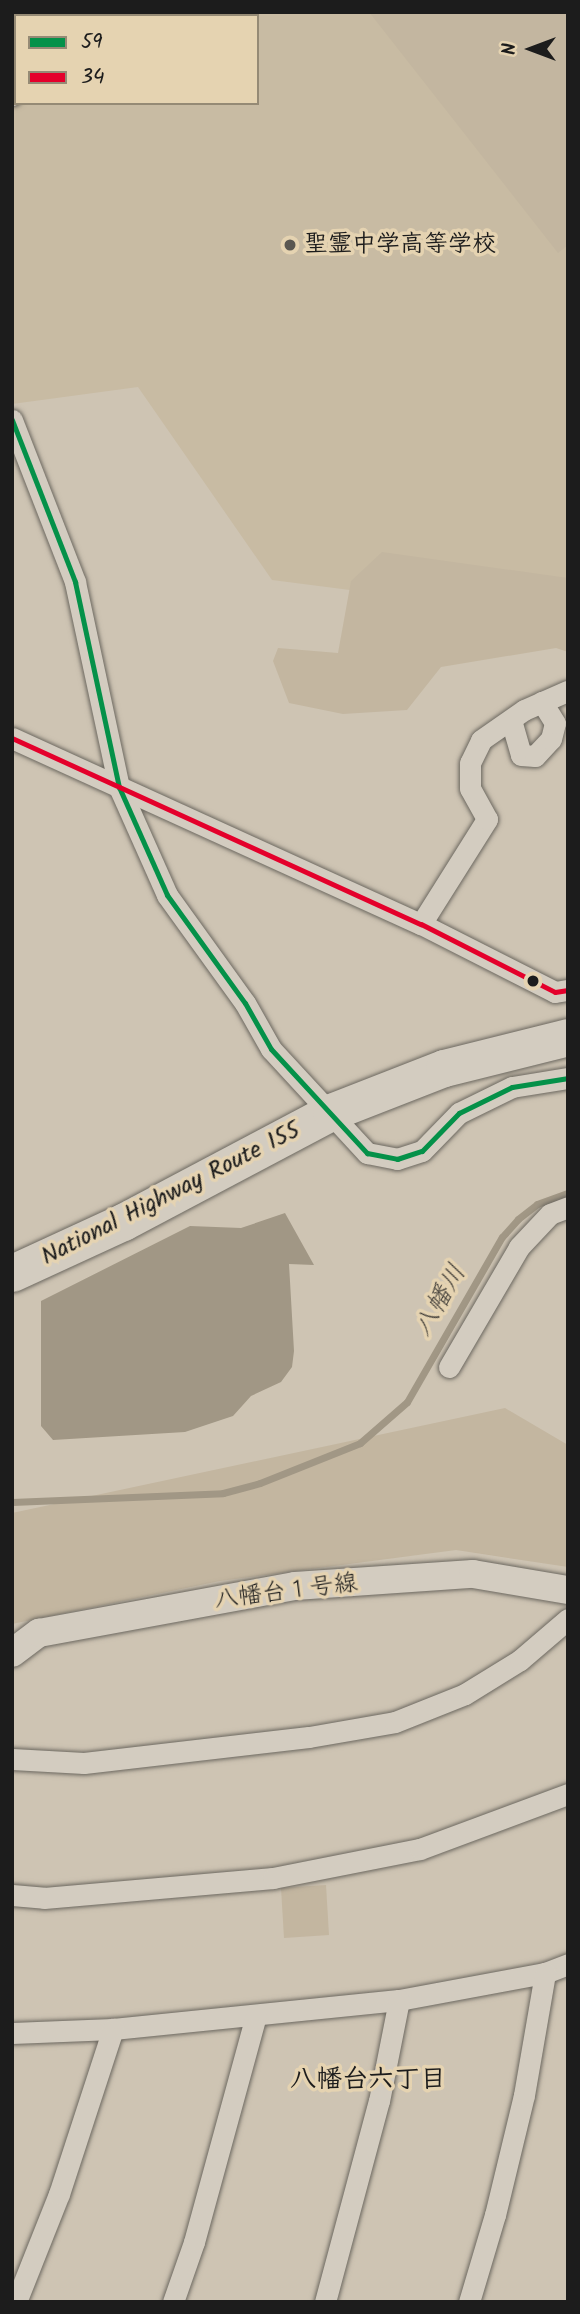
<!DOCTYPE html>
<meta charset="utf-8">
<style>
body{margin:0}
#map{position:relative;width:580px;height:2314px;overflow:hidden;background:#cec4b3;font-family:Kalam,"Klee One",sans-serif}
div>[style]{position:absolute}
.built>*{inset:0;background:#c8bba3}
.green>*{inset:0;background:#c3b6a0}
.water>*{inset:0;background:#a19785}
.stream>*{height:7px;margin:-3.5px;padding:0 3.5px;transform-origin:3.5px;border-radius:3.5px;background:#a19785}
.roads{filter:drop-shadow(0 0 2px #6c6860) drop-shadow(0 0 2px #6c6860)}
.street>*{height:21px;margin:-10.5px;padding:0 10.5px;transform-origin:10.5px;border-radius:10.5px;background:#d3ccc0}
.secondary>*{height:28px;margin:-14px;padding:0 14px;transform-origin:14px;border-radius:14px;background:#d3ccc0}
.highway>*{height:37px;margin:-18.5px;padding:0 18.5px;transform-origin:18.5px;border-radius:18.5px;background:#d3ccc0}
.bus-1>*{height:5px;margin:-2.5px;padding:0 2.5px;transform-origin:2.5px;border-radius:2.5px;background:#049149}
.bus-2>*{height:5px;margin:-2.5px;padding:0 2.5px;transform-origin:2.5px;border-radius:2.5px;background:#e4002b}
.dots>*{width:19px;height:19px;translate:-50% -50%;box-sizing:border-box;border:4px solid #e5d3b1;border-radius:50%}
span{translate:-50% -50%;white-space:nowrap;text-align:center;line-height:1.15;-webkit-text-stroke:7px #e5d3b1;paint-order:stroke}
.poi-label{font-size:24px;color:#1c1c1c;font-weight:700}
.left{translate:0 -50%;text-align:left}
.street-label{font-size:24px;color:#1c1c1c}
.water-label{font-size:26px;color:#44403a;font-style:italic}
.neighbourhood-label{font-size:26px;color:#1c1c1c;font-weight:700}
.frame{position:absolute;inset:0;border:14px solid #1c1c1c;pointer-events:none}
.legend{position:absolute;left:14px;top:14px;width:245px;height:91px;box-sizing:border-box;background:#e5d3b1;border:2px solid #958a75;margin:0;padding:9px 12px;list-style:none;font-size:21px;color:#1c1c1c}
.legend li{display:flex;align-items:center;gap:14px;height:35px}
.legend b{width:35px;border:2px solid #958a75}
.north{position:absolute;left:496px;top:14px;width:70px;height:70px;-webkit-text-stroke:5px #e5d3b1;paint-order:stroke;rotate:270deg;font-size:19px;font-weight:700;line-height:28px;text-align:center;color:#1c1c1c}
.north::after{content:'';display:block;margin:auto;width:24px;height:32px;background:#1c1c1c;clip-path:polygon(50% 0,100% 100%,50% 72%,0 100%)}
</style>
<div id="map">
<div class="built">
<i style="clip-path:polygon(evenodd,12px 12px,568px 12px,568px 618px,272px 580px,138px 387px,12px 404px,12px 12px,16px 16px,257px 16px,257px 103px,16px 103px,16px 16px)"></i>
</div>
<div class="green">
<i style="clip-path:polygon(369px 12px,568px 12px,568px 245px,558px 253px)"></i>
<i style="clip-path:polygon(382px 552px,568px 578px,568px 652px,556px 648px,441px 667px,407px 710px,343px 714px,289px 703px,273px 661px,278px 648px,338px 653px,351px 581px)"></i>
<i style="clip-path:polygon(505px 1408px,568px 1445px,568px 1567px,456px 1550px,220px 1581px,12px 1624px,12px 1513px)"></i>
<i style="clip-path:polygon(326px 1885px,329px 1935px,284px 1938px,281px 1888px)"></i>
</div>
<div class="water">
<i style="clip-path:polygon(285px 1213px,314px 1265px,289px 1264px,294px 1351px,292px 1367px,281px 1382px,251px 1396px,233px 1416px,185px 1432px,53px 1440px,41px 1426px,41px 1301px,190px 1226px,241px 1228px)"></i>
</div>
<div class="stream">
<i style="left:12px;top:1502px;width:211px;rotate:-2.4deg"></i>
<i style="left:223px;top:1493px;width:38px;rotate:-15deg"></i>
<i style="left:260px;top:1483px;width:108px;rotate:-21.8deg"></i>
<i style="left:360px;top:1443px;width:62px;rotate:-41.1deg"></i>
<i style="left:407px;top:1402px;width:190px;rotate:-60.1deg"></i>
<i style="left:502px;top:1237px;width:24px;rotate:-48deg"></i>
<i style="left:518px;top:1219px;width:24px;rotate:-38deg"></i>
<i style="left:537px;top:1204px;width:33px;rotate:-20deg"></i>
</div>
<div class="roads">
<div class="street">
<i style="left:43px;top:16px;width:4px;rotate:-63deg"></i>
<i style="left:12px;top:95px;width:12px;rotate:-70deg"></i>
<i style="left:12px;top:420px;width:174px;rotate:68.7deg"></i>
<i style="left:75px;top:582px;width:210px;rotate:77.9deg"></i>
<i style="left:119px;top:787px;width:118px;rotate:66deg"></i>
<i style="left:167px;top:895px;width:133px;rotate:54.2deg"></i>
<i style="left:245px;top:1003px;width:53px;rotate:60.5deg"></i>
<i style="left:271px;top:1049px;width:142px;rotate:47.3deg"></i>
<i style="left:367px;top:1153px;width:31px;rotate:11deg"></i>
<i style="left:397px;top:1159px;width:26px;rotate:-18deg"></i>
<i style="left:422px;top:1151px;width:53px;rotate:-45.8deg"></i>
<i style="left:459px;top:1113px;width:59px;rotate:-26.1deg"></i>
<i style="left:512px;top:1087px;width:57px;rotate:-9.1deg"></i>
<i style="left:511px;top:720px;width:36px;rotate:74deg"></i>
<i style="left:521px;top:755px;width:14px;rotate:4deg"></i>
<i style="left:535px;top:756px;width:23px;rotate:-47deg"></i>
<i style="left:551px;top:739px;width:16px;rotate:-76deg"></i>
<i style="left:555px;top:723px;width:25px;rotate:-122deg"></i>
<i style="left:12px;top:738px;width:449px;rotate:24.5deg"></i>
<i style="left:421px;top:924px;width:150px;rotate:26.9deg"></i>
<i style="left:555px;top:992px;width:13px;rotate:-9deg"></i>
<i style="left:421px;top:924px;width:124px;rotate:-57.8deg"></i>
<i style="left:487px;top:819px;width:35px;rotate:-119deg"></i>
<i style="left:470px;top:788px;width:25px;rotate:-90deg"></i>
<i style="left:470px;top:763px;width:25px;rotate:-64deg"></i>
<i style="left:481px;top:740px;width:52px;rotate:-34.9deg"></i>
<i style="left:524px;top:710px;width:47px;rotate:-23.8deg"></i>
<i style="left:449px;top:1367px;width:139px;rotate:-59.7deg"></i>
<i style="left:519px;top:1247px;width:45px;rotate:-46.8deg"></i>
<i style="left:550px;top:1214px;width:19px;rotate:-21deg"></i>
<i style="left:12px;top:1759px;width:72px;rotate:3.2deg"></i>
<i style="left:84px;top:1763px;width:226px;rotate:-6.6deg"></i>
<i style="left:309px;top:1737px;width:87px;rotate:-9.9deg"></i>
<i style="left:395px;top:1722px;width:75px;rotate:-21.8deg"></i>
<i style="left:465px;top:1694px;width:65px;rotate:-31.7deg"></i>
<i style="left:520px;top:1660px;width:63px;rotate:-40.5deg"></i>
<i style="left:12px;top:1895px;width:32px;rotate:5deg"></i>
<i style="left:44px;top:1898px;width:230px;rotate:-5deg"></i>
<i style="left:273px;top:1878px;width:150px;rotate:-11.2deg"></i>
<i style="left:420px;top:1849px;width:158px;rotate:-20.4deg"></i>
<i style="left:12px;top:2033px;width:101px;rotate:-2.3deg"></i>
<i style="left:113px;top:2029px;width:287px;rotate:-5.8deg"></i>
<i style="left:399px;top:2000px;width:148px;rotate:-10.5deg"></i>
<i style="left:545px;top:1973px;width:25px;rotate:-21deg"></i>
<i style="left:16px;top:2302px;width:116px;rotate:-68.3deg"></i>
<i style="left:59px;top:2194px;width:174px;rotate:-71.9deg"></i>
<i style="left:173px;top:2302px;width:64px;rotate:-70.7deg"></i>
<i style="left:194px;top:2242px;width:235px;rotate:-74.7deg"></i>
<i style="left:325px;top:2302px;width:208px;rotate:-75deg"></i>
<i style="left:379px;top:2101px;width:103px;rotate:-78.8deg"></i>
<i style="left:469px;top:2302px;width:91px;rotate:-73.4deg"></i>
<i style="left:495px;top:2215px;width:123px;rotate:-76.4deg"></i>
<i style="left:524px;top:2095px;width:124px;rotate:-80.2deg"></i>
</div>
<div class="secondary">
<i style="left:12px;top:1653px;width:34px;rotate:-37deg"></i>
<i style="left:39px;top:1633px;width:260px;rotate:-10.4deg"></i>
<i style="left:295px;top:1586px;width:178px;rotate:-3.9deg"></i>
<i style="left:473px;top:1574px;width:96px;rotate:9.6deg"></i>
</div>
<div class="highway">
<i style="left:12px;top:1273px;width:122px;rotate:-24.7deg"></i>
<i style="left:123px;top:1222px;width:235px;rotate:-27.9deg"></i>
<i style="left:331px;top:1112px;width:121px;rotate:-21.3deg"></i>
<i style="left:444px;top:1068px;width:128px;rotate:-14deg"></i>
</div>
</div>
<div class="bus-1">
<i style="left:12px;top:420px;width:174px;rotate:68.7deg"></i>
<i style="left:75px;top:582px;width:210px;rotate:77.9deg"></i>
<i style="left:119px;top:787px;width:118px;rotate:66deg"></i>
<i style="left:167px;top:895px;width:133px;rotate:54.2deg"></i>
<i style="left:245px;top:1003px;width:53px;rotate:60.5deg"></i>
<i style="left:271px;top:1049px;width:142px;rotate:47.3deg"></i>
<i style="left:367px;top:1153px;width:31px;rotate:11deg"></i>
<i style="left:397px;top:1159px;width:26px;rotate:-18deg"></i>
<i style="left:422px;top:1151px;width:53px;rotate:-45.8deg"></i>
<i style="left:459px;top:1113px;width:59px;rotate:-26.1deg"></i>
<i style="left:512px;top:1087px;width:57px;rotate:-9.1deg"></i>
</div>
<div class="bus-2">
<i style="left:12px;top:738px;width:449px;rotate:24.5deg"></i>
<i style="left:421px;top:924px;width:150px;rotate:26.9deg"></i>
<i style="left:555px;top:992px;width:13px;rotate:-9deg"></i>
</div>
<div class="dots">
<i style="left:290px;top:245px;background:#5a5751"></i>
<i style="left:533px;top:981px;background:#1c1c1c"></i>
</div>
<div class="poi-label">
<span class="left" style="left:304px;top:245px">聖霊中学高等学校</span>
</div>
<div class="street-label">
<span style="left:171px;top:1194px;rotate:-27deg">National Highway Route 155</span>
<span style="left:286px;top:1592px;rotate:-7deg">八幡台１号線</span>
</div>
<div class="water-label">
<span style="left:441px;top:1301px;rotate:-60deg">八幡川</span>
</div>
<div class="neighbourhood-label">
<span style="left:368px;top:2081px">八幡台六丁目</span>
</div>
<div class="frame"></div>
<ul class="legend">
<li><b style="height:9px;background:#049149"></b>59</li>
<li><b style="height:9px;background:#e4002b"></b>34</li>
</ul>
<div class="north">N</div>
</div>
